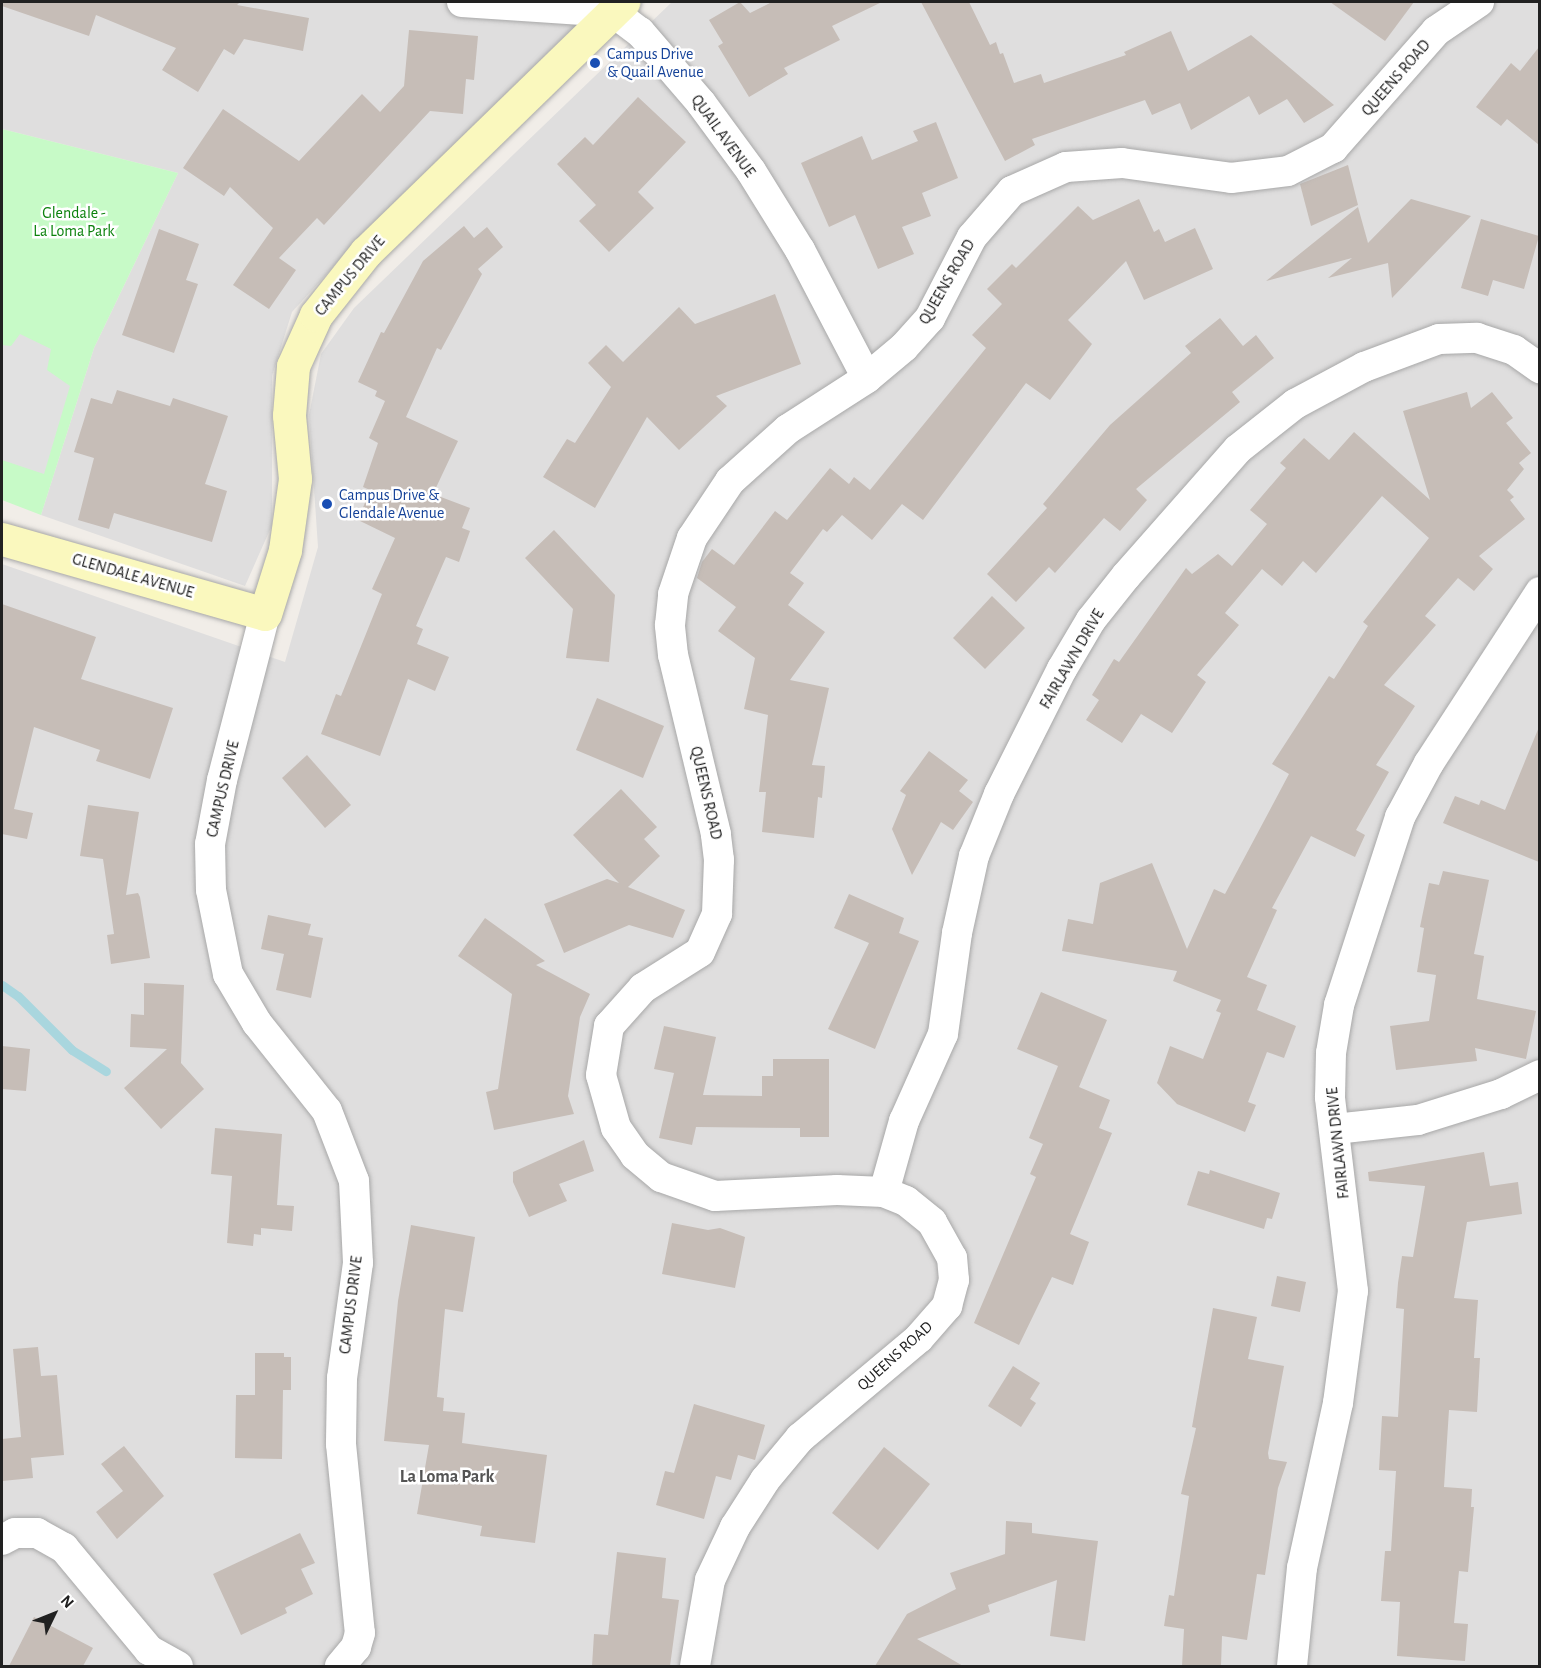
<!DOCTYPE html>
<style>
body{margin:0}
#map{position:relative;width:1541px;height:1668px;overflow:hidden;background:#f1ede8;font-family:"Alegreya Sans",sans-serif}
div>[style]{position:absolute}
.residential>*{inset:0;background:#dfdede}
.park>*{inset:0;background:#c7fac7}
.parking>*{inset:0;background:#e1e1e1}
.stream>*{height:9px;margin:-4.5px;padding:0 4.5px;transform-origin:4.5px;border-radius:4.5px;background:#a9d6de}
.building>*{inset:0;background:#c6bdb7}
.roads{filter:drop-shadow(0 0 2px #a8a8a8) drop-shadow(0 0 2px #a8a8a8)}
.street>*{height:30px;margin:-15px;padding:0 15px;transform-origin:15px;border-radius:15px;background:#fff}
.secondary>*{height:33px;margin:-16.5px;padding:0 16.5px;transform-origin:16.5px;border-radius:16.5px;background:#faf8be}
.dots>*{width:16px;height:16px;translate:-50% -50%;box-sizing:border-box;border:3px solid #fff;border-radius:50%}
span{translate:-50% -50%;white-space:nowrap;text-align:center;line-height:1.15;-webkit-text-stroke:5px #fff;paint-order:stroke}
.transit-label{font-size:16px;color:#164399}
.left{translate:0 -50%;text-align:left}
.street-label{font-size:16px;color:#212121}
.park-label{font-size:16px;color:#0c820d}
.neighbourhood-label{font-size:18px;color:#545454;font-weight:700}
.frame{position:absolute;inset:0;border:3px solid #212121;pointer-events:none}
.north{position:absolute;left:24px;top:1584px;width:60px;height:60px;-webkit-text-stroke:4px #fff;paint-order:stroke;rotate:47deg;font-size:16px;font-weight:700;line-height:24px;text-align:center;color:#212121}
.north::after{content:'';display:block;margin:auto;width:21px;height:27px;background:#212121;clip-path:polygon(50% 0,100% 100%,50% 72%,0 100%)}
</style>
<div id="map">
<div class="residential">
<i style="clip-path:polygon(2px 2px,600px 2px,354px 244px,292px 312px,272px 376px,272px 525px,245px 586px,41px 515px,94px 348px,178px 173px,2px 129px)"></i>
<i style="clip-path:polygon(672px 2px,1539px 2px,1539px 1666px,2px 1666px,2px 564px,285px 662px,318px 547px,309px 415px,321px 354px,354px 308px)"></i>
</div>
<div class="park">
<i style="clip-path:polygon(2px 129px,178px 173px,94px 348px,41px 515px,2px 500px)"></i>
</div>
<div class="parking">
<i style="clip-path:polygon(20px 334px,51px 349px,47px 370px,70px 386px,44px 474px,2px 460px,2px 345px,11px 346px)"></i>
</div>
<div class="stream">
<i style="left:2px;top:985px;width:19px;rotate:35deg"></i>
<i style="left:18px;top:996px;width:76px;rotate:45deg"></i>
<i style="left:72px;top:1050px;width:40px;rotate:32deg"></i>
</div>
<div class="building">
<i style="clip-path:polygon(2px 2px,240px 2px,237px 5px,309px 18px,303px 51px,244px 39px,234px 55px,224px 49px,198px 92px,162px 70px,176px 48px,96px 15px,89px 36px,2px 6px)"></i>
<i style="clip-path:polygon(740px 2px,750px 13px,772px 2px,882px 2px,832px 26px,840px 40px,784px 68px,788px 74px,749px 97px,718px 46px,723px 43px,709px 20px)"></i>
<i style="clip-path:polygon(921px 2px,969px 2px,990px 45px,996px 42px,1000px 54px,1003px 53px,1014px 83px,1041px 74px,1044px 83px,1126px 55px,1124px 52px,1171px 31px,1188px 71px,1251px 35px,1334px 105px,1304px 123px,1287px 99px,1259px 115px,1249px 96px,1191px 130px,1180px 103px,1152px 115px,1145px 100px,1032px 139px,1035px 145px,1005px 161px)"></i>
<i style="clip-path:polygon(1330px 2px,1414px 2px,1385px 41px)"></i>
<i style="clip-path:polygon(409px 30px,478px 36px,474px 80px,466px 79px,463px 114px,430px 111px,324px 225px,317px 218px,279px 258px,296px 270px,269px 309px,233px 285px,273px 228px,230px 187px,224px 196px,183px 168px,223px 109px,299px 161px,362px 94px,380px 112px,404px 86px)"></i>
<i style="clip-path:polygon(1539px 47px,1539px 145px,1507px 119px,1501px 126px,1476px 107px,1511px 63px,1520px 71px)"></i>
<i style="clip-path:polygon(638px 97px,686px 142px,638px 192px,654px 208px,609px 252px,579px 221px,596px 205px,557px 164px,585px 137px,593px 145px)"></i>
<i style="clip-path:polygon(936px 122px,958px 178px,922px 193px,931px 216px,902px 227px,914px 254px,878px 269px,855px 215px,829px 227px,801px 163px,862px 136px,872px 160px,918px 141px,913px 131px)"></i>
<i style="clip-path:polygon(1348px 165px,1358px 205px,1311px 226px,1300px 184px)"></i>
<i style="clip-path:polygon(1139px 199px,1154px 232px,1159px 229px,1165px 242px,1195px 228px,1213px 269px,1144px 300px,1126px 261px,1068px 320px,1092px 344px,1050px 400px,1026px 383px,923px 520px,902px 504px,872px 540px,842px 515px,827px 532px,823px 529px,790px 573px,804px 583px,788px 605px,825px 632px,790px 680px,829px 688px,812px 765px,825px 766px,822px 798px,818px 797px,814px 838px,762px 832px,766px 792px,759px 792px,768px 715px,744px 709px,755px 658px,718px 631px,736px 607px,697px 578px,702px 562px,712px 549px,734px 565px,775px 511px,787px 520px,830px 468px,849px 484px,854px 477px,870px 490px,986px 348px,972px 335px,1002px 304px,987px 289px,1012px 264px,1016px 268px,1078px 206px,1093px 220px)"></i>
<i style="clip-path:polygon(1411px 199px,1471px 216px,1392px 298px,1388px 263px,1328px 278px,1352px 258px,1266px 281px,1358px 207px,1368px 243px)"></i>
<i style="clip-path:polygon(1481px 219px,1539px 236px,1524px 289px,1493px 280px,1488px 296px,1461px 288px)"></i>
<i style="clip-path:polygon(464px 226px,474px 238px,487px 227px,503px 247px,478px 269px,482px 274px,441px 350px,437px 348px,406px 417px,458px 441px,433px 494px,470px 508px,462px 528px,470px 531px,459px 562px,446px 557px,416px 626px,423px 629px,417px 644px,449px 657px,435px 691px,408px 679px,380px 756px,321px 734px,336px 694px,341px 696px,382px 594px,372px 589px,395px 538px,358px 520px,370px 490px,363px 487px,378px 443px,369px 438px,385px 401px,375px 396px,377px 391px,358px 382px,381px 332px,384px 333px,423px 261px)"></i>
<i style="clip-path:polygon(159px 229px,199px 244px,186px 280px,198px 284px,174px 353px,122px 335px)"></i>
<i style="clip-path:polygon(775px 294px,801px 364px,716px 396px,727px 406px,679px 450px,647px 417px,595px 508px,543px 477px,567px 439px,575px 443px,611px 387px,588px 363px,606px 345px,623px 362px,679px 307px,695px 324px)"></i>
<i style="clip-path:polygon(1220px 318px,1243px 346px,1256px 335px,1274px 358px,1232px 392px,1240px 402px,1136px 489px,1147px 500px,1120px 531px,1104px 518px,1055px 573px,1049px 567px,1016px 602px,987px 574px,1047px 508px,1043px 504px,1110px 425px,1191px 353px,1185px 346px)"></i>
<i style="clip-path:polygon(117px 390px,170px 406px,173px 398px,228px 416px,205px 484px,227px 491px,212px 542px,114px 513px,109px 529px,78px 520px,94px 458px,74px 452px,91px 398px,112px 404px)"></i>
<i style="clip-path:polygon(1467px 392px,1471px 408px,1492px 392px,1513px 418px,1506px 423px,1531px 453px,1519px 463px,1524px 469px,1507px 490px,1514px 497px,1510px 500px,1525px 519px,1479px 556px,1493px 569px,1474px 591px,1458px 578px,1425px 616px,1436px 625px,1384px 685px,1415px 706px,1376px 765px,1389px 772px,1356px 830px,1365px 835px,1355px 857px,1311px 836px,1272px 908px,1277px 910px,1247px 977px,1267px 985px,1257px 1010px,1296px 1026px,1284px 1058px,1267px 1052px,1248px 1102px,1256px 1105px,1245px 1132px,1177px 1104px,1157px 1083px,1170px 1046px,1203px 1059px,1221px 1013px,1216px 1011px,1221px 1000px,1173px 981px,1177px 971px,1062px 951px,1068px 919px,1093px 924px,1100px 883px,1152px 863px,1187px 949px,1214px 889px,1225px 894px,1289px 774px,1272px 764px,1329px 676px,1334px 679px,1368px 626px,1363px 622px,1429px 538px,1382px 496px,1316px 573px,1303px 561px,1282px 586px,1262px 569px,1225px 613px,1239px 625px,1197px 675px,1206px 682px,1172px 733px,1141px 714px,1122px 743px,1086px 720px,1099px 700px,1092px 695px,1114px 659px,1119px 662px,1186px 568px,1192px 574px,1218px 554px,1232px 566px,1267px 524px,1250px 510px,1286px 468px,1280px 463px,1304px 438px,1329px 460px,1354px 432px,1430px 500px,1403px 411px)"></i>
<i style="clip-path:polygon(554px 530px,615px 595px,609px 662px,566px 658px,573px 609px,525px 558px)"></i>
<i style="clip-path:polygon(992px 596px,1025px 628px,985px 669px,953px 638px)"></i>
<i style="clip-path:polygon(2px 604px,96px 637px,81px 679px,173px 708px,150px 779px,96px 761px,100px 750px,34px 727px,14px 809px,33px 813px,27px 839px,2px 834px)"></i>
<i style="clip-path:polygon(597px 698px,664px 726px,643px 778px,576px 750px)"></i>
<i style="clip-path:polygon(1539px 727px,1539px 862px,1443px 823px,1455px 796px,1479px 805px,1481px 800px,1505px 810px)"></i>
<i style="clip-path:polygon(929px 751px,968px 780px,959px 791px,973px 802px,953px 830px,941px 822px,912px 875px,892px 829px,906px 795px,900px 791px)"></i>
<i style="clip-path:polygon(307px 755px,351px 805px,325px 828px,282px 778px)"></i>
<i style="clip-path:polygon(621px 789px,657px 827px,644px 839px,660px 856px,628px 887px,685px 910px,673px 938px,629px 925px,564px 953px,544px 904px,607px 879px,619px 883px,573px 835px)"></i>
<i style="clip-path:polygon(88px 805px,139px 812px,126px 895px,138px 893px,140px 897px,150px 958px,111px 964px,107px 935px,114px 934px,103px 859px,80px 856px)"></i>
<i style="clip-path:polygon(1443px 871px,1489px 880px,1474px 954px,1484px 956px,1477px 999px,1536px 1011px,1526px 1059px,1475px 1048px,1477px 1061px,1396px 1070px,1390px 1026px,1429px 1021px,1436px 975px,1417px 972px,1424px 928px,1420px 927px,1429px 883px,1439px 885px)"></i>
<i style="clip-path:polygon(849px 894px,904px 918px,899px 933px,919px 941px,875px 1049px,828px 1029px,869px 943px,834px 928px)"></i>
<i style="clip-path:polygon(268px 915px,311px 924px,308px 935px,323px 938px,311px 998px,276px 990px,284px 954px,261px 949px)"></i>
<i style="clip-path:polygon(485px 918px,545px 961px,536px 965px,590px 994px,580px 1017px,568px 1096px,574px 1114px,494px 1130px,486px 1092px,498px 1089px,512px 994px,458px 956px)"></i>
<i style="clip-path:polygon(144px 983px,184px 985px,181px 1063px,204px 1089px,161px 1129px,124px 1088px,167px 1049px,130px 1047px,131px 1014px,144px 1015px)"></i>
<i style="clip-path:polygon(1041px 992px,1107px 1020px,1079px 1087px,1110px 1100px,1099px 1128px,1112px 1133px,1070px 1234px,1089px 1242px,1073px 1285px,1052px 1277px,1019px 1345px,974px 1323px,1036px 1177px,1030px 1174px,1043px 1144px,1029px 1138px,1058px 1066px,1017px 1049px)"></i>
<i style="clip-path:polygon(664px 1026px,716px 1037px,703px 1095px,762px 1096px,762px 1076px,773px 1076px,773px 1059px,829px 1059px,829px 1137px,800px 1137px,800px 1128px,696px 1127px,692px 1145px,659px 1138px,674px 1073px,654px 1069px)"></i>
<i style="clip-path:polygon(2px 1046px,30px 1049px,26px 1091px,2px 1089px)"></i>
<i style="clip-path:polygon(215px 1128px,282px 1134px,277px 1205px,294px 1206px,292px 1231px,261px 1228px,261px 1235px,254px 1234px,253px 1246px,227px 1243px,232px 1176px,211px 1174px)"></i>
<i style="clip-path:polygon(584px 1140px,594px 1171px,559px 1184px,567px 1201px,529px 1217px,513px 1182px,513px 1172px)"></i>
<i style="clip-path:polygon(1484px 1152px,1490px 1186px,1518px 1182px,1522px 1214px,1467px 1222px,1454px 1298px,1478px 1300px,1474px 1358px,1480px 1358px,1477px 1412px,1449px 1410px,1444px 1487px,1472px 1489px,1471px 1507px,1474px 1507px,1468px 1572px,1459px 1571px,1454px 1623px,1468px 1624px,1465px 1661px,1397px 1656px,1400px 1602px,1381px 1601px,1385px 1551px,1391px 1551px,1396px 1471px,1379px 1470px,1382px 1416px,1398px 1417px,1404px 1309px,1396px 1308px,1398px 1283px,1402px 1256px,1413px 1257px,1425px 1186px,1369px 1181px,1368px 1172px)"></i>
<i style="clip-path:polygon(1210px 1170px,1280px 1193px,1272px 1219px,1267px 1218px,1264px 1229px,1187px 1205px,1198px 1171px,1209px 1174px)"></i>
<i style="clip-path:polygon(672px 1223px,708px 1230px,720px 1228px,745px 1237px,735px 1288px,662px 1274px)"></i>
<i style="clip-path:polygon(411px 1225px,475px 1237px,463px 1312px,445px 1309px,437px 1397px,444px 1398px,443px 1411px,465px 1413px,462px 1443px,547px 1455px,535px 1543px,480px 1536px,482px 1526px,417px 1514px,429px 1445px,384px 1441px,398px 1301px)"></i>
<i style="clip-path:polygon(1277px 1276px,1306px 1282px,1300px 1312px,1271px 1306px)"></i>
<i style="clip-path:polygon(1213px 1308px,1257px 1317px,1248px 1359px,1284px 1366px,1268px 1453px,1269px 1459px,1287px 1462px,1278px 1488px,1265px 1575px,1257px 1574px,1247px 1640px,1222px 1636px,1221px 1666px,1182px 1666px,1184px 1629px,1164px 1626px,1169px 1595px,1174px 1596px,1189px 1496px,1181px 1494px,1196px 1428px,1192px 1427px)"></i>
<i style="clip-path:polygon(38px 1347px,41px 1376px,57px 1375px,64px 1455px,31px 1458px,33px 1478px,2px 1481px,2px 1439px,21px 1437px,13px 1349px)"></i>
<i style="clip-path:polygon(255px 1353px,284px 1353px,284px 1357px,291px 1357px,291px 1390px,283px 1390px,282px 1459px,235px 1458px,236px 1395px,255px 1395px)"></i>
<i style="clip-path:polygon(1013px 1366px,1040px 1383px,1030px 1399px,1036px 1403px,1021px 1427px,988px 1406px)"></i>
<i style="clip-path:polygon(694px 1404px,765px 1425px,755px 1460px,738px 1455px,731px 1480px,716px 1476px,704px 1519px,656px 1505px,665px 1471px,674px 1473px)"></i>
<i style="clip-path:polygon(124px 1446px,164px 1496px,117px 1539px,96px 1512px,123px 1491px,101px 1464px)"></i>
<i style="clip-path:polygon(884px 1447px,930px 1484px,878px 1550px,832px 1513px)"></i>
<i style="clip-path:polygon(1006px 1521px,1032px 1523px,1032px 1533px,1098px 1541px,1085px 1641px,1050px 1636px,1057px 1580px,988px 1605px,990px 1612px,917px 1639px,963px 1666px,875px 1666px,907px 1614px,956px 1589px,950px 1573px,1005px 1554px)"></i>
<i style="clip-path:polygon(300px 1533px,315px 1563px,301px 1569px,313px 1594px,285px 1608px,287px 1613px,241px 1635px,213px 1574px)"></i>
<i style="clip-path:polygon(617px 1552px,666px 1558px,662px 1598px,679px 1600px,670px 1666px,592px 1666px,594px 1634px,608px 1635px)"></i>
<i style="clip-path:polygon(34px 1617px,93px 1648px,83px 1666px,9px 1666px)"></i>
</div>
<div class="roads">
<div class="street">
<i style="left:462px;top:2px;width:151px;rotate:3.8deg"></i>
<i style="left:613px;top:12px;width:34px;rotate:37deg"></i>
<i style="left:640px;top:32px;width:94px;rotate:49.3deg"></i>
<i style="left:701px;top:103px;width:84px;rotate:53.7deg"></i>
<i style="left:751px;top:171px;width:93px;rotate:58.2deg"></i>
<i style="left:800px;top:250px;width:144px;rotate:62.4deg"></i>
<i style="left:265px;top:614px;width:171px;rotate:104.5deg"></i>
<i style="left:222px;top:780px;width:65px;rotate:100.6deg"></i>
<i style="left:210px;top:844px;width:46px;rotate:88.8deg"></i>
<i style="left:211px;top:890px;width:86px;rotate:78.6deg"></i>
<i style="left:228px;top:974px;width:57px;rotate:59.4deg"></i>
<i style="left:257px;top:1023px;width:112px;rotate:51.5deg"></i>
<i style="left:327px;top:1111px;width:75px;rotate:68.9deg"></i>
<i style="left:354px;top:1181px;width:82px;rotate:87.2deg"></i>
<i style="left:358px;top:1263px;width:116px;rotate:97.9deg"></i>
<i style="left:342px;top:1378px;width:66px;rotate:90.9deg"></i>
<i style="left:341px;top:1444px;width:190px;rotate:84.3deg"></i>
<i style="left:360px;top:1633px;width:15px;rotate:106deg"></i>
<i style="left:356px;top:1647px;width:25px;rotate:130deg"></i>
<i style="left:1335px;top:1129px;width:83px;rotate:-6.2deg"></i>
<i style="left:1418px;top:1120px;width:87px;rotate:-17.4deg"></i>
<i style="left:1501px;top:1094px;width:43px;rotate:-26deg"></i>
<i style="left:884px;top:1192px;width:74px;rotate:-74.3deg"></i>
<i style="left:904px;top:1121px;width:95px;rotate:-65.9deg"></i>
<i style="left:943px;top:1034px;width:102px;rotate:-82.1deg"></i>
<i style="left:957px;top:933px;width:79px;rotate:-77.6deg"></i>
<i style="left:974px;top:856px;width:67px;rotate:-68deg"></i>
<i style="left:999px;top:794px;width:140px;rotate:-63.3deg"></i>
<i style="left:1062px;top:669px;width:57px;rotate:-59.4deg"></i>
<i style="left:1091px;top:620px;width:56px;rotate:-51.5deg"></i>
<i style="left:1126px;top:576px;width:169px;rotate:-48.6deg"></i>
<i style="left:1238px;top:449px;width:73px;rotate:-38.3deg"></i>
<i style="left:1295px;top:404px;width:78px;rotate:-28.2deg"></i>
<i style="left:1364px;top:367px;width:80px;rotate:-20.5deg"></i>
<i style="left:1439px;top:339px;width:38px;rotate:-2deg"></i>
<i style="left:1477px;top:338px;width:39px;rotate:18deg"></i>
<i style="left:1514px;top:350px;width:32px;rotate:35deg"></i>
<i style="left:2px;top:1540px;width:15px;rotate:-28deg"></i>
<i style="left:15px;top:1533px;width:22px"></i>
<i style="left:37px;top:1533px;width:31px;rotate:29deg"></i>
<i style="left:64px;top:1548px;width:133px;rotate:50.2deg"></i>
<i style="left:149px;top:1650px;width:33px;rotate:29deg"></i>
<i style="left:695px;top:1666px;width:87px;rotate:-80.1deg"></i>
<i style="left:710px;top:1580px;width:59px;rotate:-64.7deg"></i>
<i style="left:735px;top:1527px;width:56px;rotate:-57.4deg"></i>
<i style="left:765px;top:1480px;width:55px;rotate:-50.2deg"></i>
<i style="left:800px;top:1438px;width:155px;rotate:-40deg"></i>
<i style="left:919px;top:1338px;width:43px;rotate:-48.8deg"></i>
<i style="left:947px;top:1306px;width:27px;rotate:-75deg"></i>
<i style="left:954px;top:1280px;width:22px;rotate:-95deg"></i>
<i style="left:952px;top:1258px;width:41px;rotate:-119.1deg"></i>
<i style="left:932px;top:1222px;width:33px;rotate:-141deg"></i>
<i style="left:906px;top:1201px;width:24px;rotate:-158deg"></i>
<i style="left:884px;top:1192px;width:47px;rotate:-177.6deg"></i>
<i style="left:837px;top:1190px;width:122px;rotate:177.2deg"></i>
<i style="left:715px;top:1196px;width:57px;rotate:-160.6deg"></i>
<i style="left:661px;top:1177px;width:34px;rotate:-140deg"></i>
<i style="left:635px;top:1155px;width:33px;rotate:-125deg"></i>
<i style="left:616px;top:1128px;width:55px;rotate:-105.8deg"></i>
<i style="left:601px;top:1075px;width:50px;rotate:-80.7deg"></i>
<i style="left:609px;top:1026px;width:51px;rotate:-48.2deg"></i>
<i style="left:643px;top:988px;width:67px;rotate:-32.3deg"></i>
<i style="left:700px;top:952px;width:42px;rotate:-65.9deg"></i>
<i style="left:717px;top:914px;width:54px;rotate:-87.9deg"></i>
<i style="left:719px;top:860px;width:26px;rotate:-97deg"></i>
<i style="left:716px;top:834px;width:184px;rotate:-103.5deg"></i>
<i style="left:673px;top:655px;width:30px;rotate:-96deg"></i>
<i style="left:670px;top:625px;width:31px;rotate:-84deg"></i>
<i style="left:673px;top:594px;width:59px;rotate:-71.3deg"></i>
<i style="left:692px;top:538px;width:69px;rotate:-56.3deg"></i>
<i style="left:730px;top:481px;width:78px;rotate:-41.9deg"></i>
<i style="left:788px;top:429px;width:94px;rotate:-32.8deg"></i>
<i style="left:867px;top:378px;width:48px;rotate:-40deg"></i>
<i style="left:904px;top:347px;width:39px;rotate:-48deg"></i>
<i style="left:930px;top:318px;width:91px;rotate:-62.6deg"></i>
<i style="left:972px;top:237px;width:61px;rotate:-49deg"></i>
<i style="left:1012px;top:191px;width:59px;rotate:-24deg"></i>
<i style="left:1066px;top:167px;width:56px;rotate:-4.1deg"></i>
<i style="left:1122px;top:163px;width:110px;rotate:7.8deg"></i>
<i style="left:1231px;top:178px;width:57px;rotate:-7deg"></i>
<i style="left:1288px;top:171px;width:51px;rotate:-27.1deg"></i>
<i style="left:1333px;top:148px;width:156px;rotate:-48.6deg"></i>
<i style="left:1436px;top:31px;width:52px;rotate:-34deg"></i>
<i style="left:1292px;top:1666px;width:99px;rotate:-84.2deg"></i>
<i style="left:1302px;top:1568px;width:169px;rotate:-77.7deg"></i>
<i style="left:1338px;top:1403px;width:113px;rotate:-82.4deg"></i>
<i style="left:1353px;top:1291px;width:195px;rotate:-96.8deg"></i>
<i style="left:1330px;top:1097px;width:44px;rotate:-88.7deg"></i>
<i style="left:1331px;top:1053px;width:49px;rotate:-80.5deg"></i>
<i style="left:1339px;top:1005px;width:198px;rotate:-72deg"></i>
<i style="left:1400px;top:817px;width:61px;rotate:-61.8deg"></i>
<i style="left:1429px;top:763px;width:204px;rotate:-57deg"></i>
</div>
<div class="secondary">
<i style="left:2px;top:539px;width:273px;rotate:15.9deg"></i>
<i style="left:265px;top:614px;width:67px;rotate:-72.6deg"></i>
<i style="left:285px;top:550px;width:72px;rotate:-82deg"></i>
<i style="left:295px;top:479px;width:64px;rotate:-95.4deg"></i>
<i style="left:289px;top:415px;width:49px;rotate:-85.3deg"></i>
<i style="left:293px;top:366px;width:56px;rotate:-65.7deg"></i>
<i style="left:316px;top:315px;width:80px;rotate:-51.6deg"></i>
<i style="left:366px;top:252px;width:359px;rotate:-44.2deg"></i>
</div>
</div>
<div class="dots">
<i style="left:595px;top:63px;background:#1a4fb4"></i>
<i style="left:327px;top:504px;background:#1a4fb4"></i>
</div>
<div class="transit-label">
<span class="left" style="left:607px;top:63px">Campus Drive<br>&amp; Quail Avenue</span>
<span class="left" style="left:339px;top:504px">Campus Drive &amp;<br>Glendale Avenue</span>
</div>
<div class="street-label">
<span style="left:1396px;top:78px;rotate:-49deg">QUEENS ROAD</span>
<span style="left:723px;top:136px;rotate:54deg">QUAIL AVENUE</span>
<span style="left:350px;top:276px;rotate:-50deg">CAMPUS DRIVE</span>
<span style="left:947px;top:282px;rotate:-60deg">QUEENS ROAD</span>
<span style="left:133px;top:576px;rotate:16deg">GLENDALE AVENUE</span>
<span style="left:1072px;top:659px;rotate:-60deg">FAIRLAWN DRIVE</span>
<span style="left:223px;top:789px;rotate:-77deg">CAMPUS DRIVE</span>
<span style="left:706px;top:793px;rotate:77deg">QUEENS ROAD</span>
<span style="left:1338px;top:1143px;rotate:-96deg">FAIRLAWN DRIVE</span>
<span style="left:351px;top:1305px;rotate:-83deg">CAMPUS DRIVE</span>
<span style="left:895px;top:1356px;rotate:-42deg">QUEENS ROAD</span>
</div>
<div class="park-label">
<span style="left:74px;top:222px">Glendale -<br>La Loma Park</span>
</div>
<div class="neighbourhood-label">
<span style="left:447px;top:1477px">La Loma Park</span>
</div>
<div class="frame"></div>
<div class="north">N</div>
</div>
